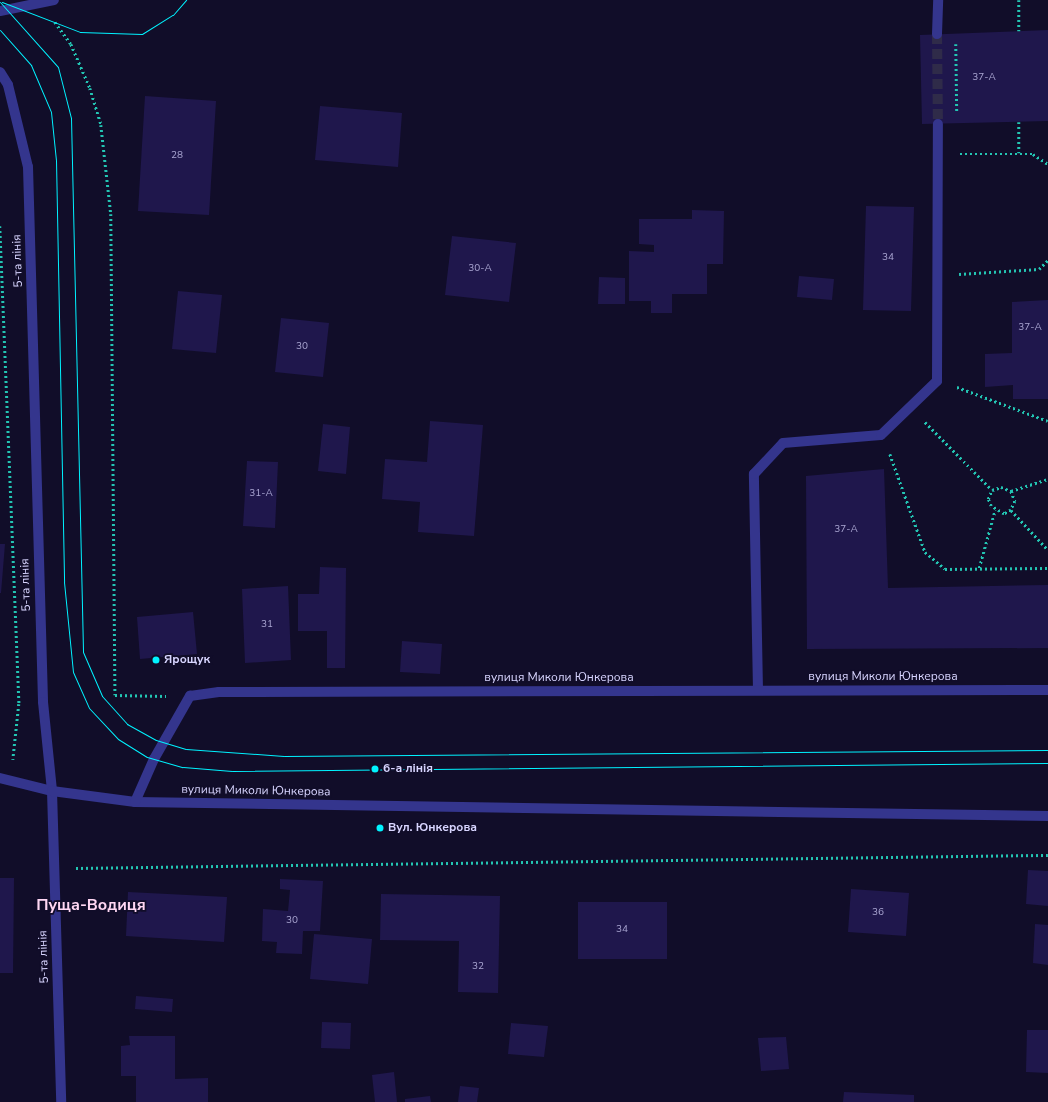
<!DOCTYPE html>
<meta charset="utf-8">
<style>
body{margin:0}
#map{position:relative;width:1048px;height:1102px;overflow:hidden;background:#110d29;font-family:"Nunito Sans",sans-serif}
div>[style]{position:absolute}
.building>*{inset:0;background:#1f174c}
.minor-tunnel>*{height:10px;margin-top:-5px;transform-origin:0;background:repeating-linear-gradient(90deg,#2f2b49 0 10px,transparent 0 15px)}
.path>*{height:2.5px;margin-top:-1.25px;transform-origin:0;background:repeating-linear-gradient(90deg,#23c5b3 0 2px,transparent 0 5px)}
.minor>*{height:10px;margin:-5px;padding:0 5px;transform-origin:5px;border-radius:5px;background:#34358d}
.tram>*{height:1px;margin:-0.5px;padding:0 0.5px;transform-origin:0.5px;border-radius:0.5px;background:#01f3ff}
.dots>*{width:11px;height:11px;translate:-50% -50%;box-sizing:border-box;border:2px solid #110d29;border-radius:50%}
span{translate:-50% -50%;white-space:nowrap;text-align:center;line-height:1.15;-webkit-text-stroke:3.5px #110d29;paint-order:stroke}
.number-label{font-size:10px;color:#aaa6d2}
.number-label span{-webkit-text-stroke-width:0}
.street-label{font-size:12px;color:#d8d5ff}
.poi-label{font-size:12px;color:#d8d5ff;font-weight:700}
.left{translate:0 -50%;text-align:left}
.district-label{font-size:16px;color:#ffd7f3;font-weight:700}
</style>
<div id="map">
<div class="building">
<i style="clip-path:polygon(1048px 30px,1048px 121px,922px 124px,920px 35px)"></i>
<i style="clip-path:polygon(145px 96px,216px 101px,209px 215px,138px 211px)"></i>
<i style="clip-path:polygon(320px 106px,402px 113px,398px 167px,315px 160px)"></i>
<i style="clip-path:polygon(866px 206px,914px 207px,911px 311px,863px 310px)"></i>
<i style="clip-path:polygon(692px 210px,724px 211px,723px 264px,707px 264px,707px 294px,672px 294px,672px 313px,651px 313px,651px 301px,629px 301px,629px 251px,654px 252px,654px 245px,639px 244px,639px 219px,692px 219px)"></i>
<i style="clip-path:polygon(452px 236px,516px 243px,509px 302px,445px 295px)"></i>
<i style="clip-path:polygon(799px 276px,834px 279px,832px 300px,797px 297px)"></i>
<i style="clip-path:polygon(599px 277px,625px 278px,625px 304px,598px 304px)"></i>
<i style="clip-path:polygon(178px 291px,222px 295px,216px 353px,172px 349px)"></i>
<i style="clip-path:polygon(1048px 300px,1048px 399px,1013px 399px,1013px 385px,985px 387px,985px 354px,1012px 353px,1012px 302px)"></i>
<i style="clip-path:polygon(281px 318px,329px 323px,323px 377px,275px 372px)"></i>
<i style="clip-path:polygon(430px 421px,483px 425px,474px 536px,418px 532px,420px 502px,382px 499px,385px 459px,427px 462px)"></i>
<i style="clip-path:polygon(323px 424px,350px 427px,346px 474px,318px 471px)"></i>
<i style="clip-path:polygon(247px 461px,278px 462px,275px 528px,243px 526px)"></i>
<i style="clip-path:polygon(884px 469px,888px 588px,1048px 585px,1048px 648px,807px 649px,806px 476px)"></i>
<i style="clip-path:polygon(0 544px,5px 544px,1px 593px,0 593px)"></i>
<i style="clip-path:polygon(320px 567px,346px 568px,345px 668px,327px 668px,327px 631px,298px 631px,298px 594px,319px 594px)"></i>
<i style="clip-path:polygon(288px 586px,291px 660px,245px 663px,242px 589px)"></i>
<i style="clip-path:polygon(193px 612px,197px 654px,140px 659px,137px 617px)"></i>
<i style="clip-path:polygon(402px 641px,442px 644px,440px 674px,400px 672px)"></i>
<i style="clip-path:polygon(1028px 870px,1048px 871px,1048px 906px,1026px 904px)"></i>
<i style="clip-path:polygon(0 878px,14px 878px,13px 973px,0 973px)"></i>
<i style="clip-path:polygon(280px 879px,323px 881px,320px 931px,303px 931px,302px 954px,276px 953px,277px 942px,262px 941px,263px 909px,288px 911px,290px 890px,280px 889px)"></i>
<i style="clip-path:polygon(851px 889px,909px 893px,906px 936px,848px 932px)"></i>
<i style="clip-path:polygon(128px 892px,227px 897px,224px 942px,126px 936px)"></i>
<i style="clip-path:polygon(381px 894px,500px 896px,498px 993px,458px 992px,459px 941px,380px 940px)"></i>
<i style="clip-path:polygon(578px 902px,667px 902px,667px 959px,578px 959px)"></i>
<i style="clip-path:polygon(1035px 924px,1048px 925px,1048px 965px,1033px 963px)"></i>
<i style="clip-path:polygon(314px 934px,372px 939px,368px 984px,310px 979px)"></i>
<i style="clip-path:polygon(136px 996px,173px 999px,172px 1012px,135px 1009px)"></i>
<i style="clip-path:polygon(322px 1022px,351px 1023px,350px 1049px,321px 1048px)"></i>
<i style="clip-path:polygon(511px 1023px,548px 1026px,544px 1057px,508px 1054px)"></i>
<i style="clip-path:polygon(1027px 1030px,1048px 1030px,1048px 1073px,1026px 1072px)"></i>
<i style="clip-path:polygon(129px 1036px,175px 1036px,175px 1079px,208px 1078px,208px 1102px,136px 1102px,136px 1076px,121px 1076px,121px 1046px,130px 1045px)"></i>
<i style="clip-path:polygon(786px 1037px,789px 1069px,761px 1071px,758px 1038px)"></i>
<i style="clip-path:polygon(394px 1072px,397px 1102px,375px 1102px,372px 1075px)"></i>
<i style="clip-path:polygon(460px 1086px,479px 1088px,477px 1102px,458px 1102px)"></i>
<i style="clip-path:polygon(844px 1092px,914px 1095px,914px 1102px,843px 1102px)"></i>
<i style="clip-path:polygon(430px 1096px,431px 1102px,405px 1102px,405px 1099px)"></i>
</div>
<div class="minor-tunnel">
<i style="left:937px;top:34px;width:90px;rotate:89.4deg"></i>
</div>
<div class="path">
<i style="left:1019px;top:0;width:31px;rotate:90deg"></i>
<i style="left:55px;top:22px;width:27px;rotate:54deg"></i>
<i style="left:71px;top:44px;width:48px;rotate:66.6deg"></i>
<i style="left:90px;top:88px;width:39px;rotate:73deg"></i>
<i style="left:101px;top:125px;width:90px;rotate:83.6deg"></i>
<i style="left:111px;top:214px;width:481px;rotate:89.5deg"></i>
<i style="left:115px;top:695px;width:51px;rotate:1.1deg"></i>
<i style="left:956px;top:44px;width:69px;rotate:89.2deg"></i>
<i style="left:1019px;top:122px;width:31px;rotate:90deg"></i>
<i style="left:960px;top:154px;width:73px"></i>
<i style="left:1033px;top:154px;width:18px;rotate:34deg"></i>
<i style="left:0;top:226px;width:478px;rotate:87.7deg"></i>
<i style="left:19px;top:704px;width:56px;rotate:96.1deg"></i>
<i style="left:959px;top:274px;width:80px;rotate:-3.6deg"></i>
<i style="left:1039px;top:269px;width:13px;rotate:-45deg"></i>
<i style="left:957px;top:387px;width:97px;rotate:20.5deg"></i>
<i style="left:925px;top:422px;width:95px;rotate:45.4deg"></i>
<i style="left:992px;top:490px;width:9px;rotate:-18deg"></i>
<i style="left:1001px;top:487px;width:11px;rotate:22deg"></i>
<i style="left:1011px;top:491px;width:11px;rotate:68deg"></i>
<i style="left:1015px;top:501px;width:10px;rotate:114deg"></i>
<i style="left:1011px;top:510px;width:8px;rotate:150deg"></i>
<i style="left:1004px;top:514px;width:15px;rotate:-148deg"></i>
<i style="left:991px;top:506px;width:8px;rotate:-113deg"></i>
<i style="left:988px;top:499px;width:10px;rotate:-66deg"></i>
<i style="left:890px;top:454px;width:104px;rotate:70.3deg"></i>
<i style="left:925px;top:552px;width:26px;rotate:40deg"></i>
<i style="left:945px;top:569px;width:103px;rotate:-0.6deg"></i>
<i style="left:1011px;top:491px;width:39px;rotate:-18deg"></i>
<i style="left:1011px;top:510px;width:54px;rotate:47.2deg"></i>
<i style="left:979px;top:568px;width:60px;rotate:-74.6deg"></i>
<i style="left:76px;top:868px;width:972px;rotate:-0.77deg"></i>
</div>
<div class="minor">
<i style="left:0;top:11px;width:55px;rotate:-11.5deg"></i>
<i style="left:937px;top:34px;width:34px;rotate:-88deg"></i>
<i style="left:0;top:72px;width:15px;rotate:58deg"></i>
<i style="left:8px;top:85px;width:84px;rotate:76.3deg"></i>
<i style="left:28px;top:167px;width:535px;rotate:88.39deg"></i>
<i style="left:43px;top:702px;width:89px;rotate:84.2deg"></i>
<i style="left:52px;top:791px;width:311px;rotate:88.3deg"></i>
<i style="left:758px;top:690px;width:216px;rotate:-91.1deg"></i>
<i style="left:754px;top:474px;width:42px;rotate:-46.9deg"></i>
<i style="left:783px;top:443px;width:98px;rotate:-4.7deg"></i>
<i style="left:881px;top:435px;width:78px;rotate:-44deg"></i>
<i style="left:937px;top:381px;width:257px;rotate:-89.8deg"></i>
<i style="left:0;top:778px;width:54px;rotate:14deg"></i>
<i style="left:52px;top:791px;width:84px;rotate:7.5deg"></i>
<i style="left:135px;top:802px;width:913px;rotate:0.88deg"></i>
<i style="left:135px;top:802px;width:47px;rotate:-66.2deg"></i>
<i style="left:154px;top:759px;width:73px;rotate:-60.3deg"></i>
<i style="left:190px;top:696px;width:29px;rotate:-8deg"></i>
<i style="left:219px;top:692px;width:829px;rotate:-0.14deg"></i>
</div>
<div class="tram">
<i style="left:0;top:2px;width:87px;rotate:48.3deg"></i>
<i style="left:58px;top:67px;width:53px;rotate:75.7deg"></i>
<i style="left:71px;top:118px;width:534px;rotate:88.71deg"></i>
<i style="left:83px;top:652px;width:48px;rotate:66.6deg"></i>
<i style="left:102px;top:696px;width:38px;rotate:48deg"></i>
<i style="left:127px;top:724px;width:33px;rotate:29deg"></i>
<i style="left:156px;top:740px;width:31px;rotate:17deg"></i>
<i style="left:186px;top:749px;width:98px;rotate:4.1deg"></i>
<i style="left:284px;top:756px;width:764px;rotate:-0.45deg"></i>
<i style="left:2px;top:2px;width:84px;rotate:21deg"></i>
<i style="left:80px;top:32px;width:62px;rotate:1.8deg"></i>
<i style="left:142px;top:34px;width:36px;rotate:-32deg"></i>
<i style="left:173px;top:15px;width:20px;rotate:-49deg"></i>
<i style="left:0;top:30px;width:47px;rotate:48.5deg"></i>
<i style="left:31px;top:65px;width:51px;rotate:66.9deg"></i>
<i style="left:51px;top:112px;width:48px;rotate:84.1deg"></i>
<i style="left:56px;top:160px;width:422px;rotate:88.9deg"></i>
<i style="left:64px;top:582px;width:90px;rotate:84.3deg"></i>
<i style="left:73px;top:672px;width:39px;rotate:66deg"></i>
<i style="left:89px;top:708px;width:42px;rotate:46.9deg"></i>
<i style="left:118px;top:739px;width:34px;rotate:32deg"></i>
<i style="left:147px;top:757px;width:37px;rotate:16deg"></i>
<i style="left:183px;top:767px;width:49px;rotate:4.7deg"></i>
<i style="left:232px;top:771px;width:816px;rotate:-0.56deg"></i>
</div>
<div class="dots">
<i style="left:156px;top:660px;background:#01f3ff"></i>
<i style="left:375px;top:769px;background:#01f3ff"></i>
<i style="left:380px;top:828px;background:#01f3ff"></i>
</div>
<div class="number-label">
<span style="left:984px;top:78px">37-А</span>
<span style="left:177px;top:156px">28</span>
<span style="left:888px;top:258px">34</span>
<span style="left:480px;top:269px">30-А</span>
<span style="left:1030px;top:328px">37-А</span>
<span style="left:302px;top:347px">30</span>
<span style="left:261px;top:494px">31-А</span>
<span style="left:846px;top:530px">37-А</span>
<span style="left:267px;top:625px">31</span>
<span style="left:878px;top:913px">36</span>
<span style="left:292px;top:921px">30</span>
<span style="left:622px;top:930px">34</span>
<span style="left:478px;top:967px">32</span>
</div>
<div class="street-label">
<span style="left:18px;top:261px;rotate:-92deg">5-та лінія</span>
<span style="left:26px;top:585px;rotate:-92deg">5-та лінія</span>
<span style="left:883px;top:677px">вулиця Миколи Юнкерова</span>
<span style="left:559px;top:678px">вулиця Миколи Юнкерова</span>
<span style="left:256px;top:791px;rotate:1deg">вулиця Миколи Юнкерова</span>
<span style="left:44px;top:957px;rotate:-92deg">5-та лінія</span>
</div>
<div class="poi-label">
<span class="left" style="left:164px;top:660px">Ярощук</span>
<span class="left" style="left:383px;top:769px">6-а лінія</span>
<span class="left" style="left:388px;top:828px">Вул. Юнкерова</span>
</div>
<div class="district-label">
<span style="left:91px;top:905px">Пуща-Водиця</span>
</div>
</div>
